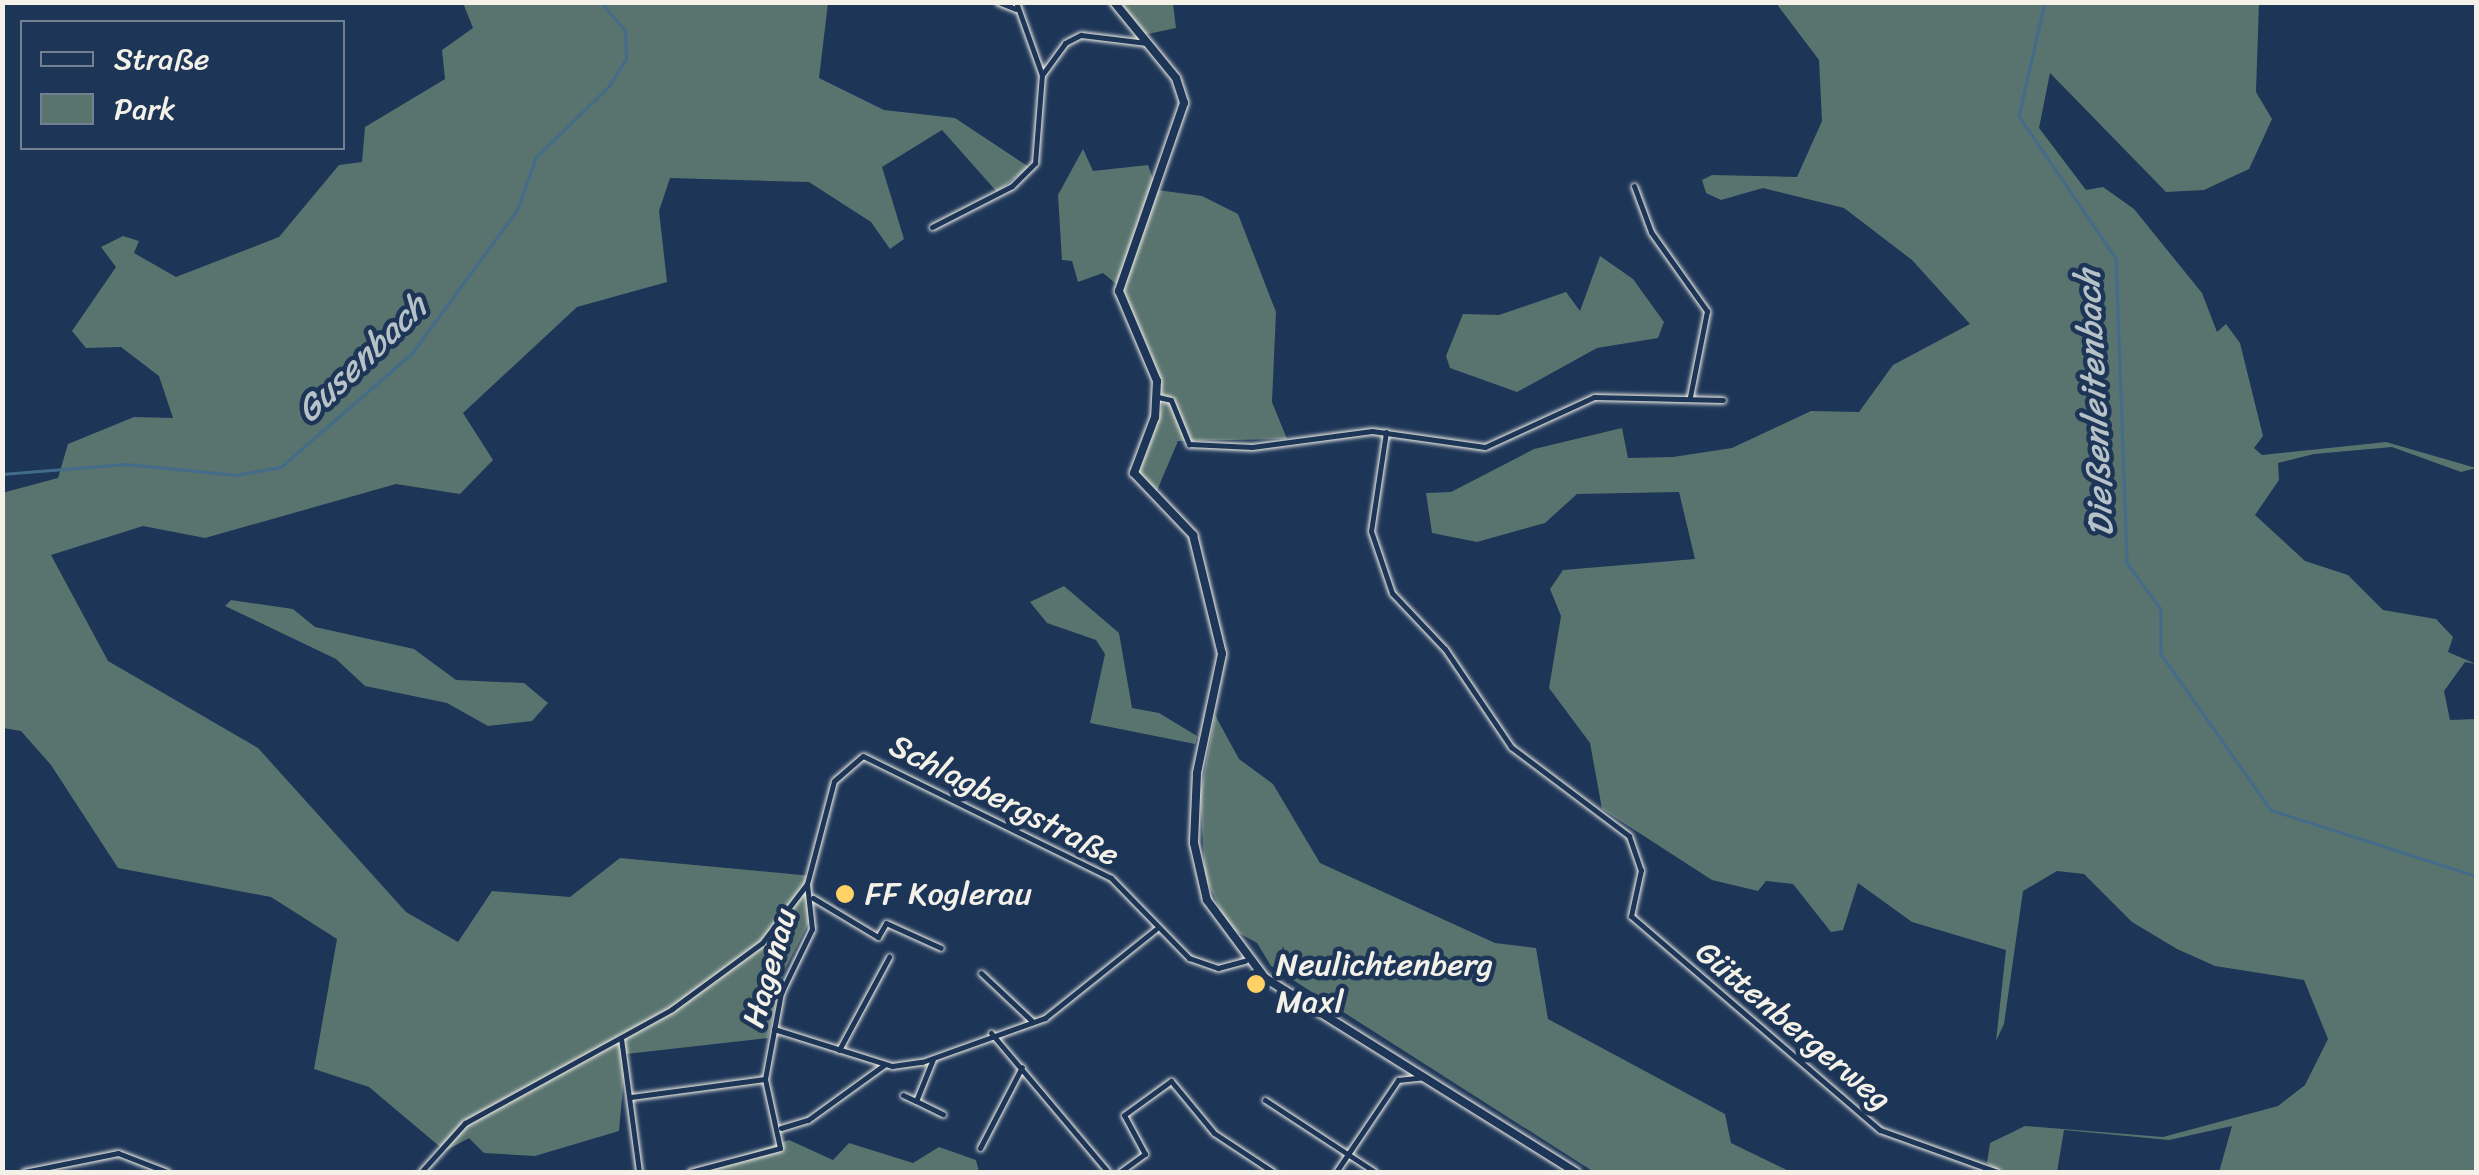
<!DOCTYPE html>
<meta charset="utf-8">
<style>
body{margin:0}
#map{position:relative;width:2479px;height:1175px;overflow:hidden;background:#1d3557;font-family:Sriracha,sans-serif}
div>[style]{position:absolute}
.green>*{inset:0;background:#59736f}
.stream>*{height:2.5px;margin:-1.25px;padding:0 1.25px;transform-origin:1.25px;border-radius:1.25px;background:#426c89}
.roads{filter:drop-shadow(0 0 2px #f4f1e8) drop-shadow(0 0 2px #f4f1e8)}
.street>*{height:5px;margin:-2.5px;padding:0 2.5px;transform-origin:2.5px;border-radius:2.5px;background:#1d3557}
.secondary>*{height:8px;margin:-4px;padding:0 4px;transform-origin:4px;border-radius:4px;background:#1d3557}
.dots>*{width:28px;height:28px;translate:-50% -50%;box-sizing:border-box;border:5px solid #1d3557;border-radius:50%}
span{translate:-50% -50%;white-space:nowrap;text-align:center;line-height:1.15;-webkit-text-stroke:9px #1d3557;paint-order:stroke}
.street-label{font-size:32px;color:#f4f1e8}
.poi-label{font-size:32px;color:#f4f1e8}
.left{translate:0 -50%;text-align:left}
.water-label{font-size:35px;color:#b6c2c7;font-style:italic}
.frame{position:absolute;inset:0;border:5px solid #f4f1e8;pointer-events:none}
.legend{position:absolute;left:20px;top:20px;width:325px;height:130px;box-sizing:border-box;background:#1d3557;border:2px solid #738091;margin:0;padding:12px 18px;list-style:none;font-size:30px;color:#f4f1e8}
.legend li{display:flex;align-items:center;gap:20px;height:50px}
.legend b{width:50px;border:2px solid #738091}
</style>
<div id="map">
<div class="green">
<i style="clip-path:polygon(463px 3px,828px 3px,819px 78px,884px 110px,955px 118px,1029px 167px,997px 192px,942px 130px,882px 167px,904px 239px,890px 249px,871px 222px,809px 182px,670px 178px,659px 211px,667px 282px,577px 307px,463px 413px,493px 460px,460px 494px,396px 484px,205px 538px,143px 526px,51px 555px,108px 661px,258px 748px,406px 912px,458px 942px,492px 891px,570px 897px,620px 858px,812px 876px,811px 919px,783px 973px,768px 1038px,626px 1054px,619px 1131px,535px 1156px,484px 1153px,469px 1138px,445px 1151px,369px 1087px,314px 1069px,337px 939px,271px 897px,118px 868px,51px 765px,21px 731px,3px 728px,2px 493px,58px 478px,68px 444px,134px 417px,173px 418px,159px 376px,121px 347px,86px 348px,72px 331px,116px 267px,101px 247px,123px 236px,139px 241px,134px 253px,176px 277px,279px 237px,339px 165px,362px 162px,365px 127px,445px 79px,442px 50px,473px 28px)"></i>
<i style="clip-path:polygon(1119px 3px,1173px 3px,1176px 28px,1143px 35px)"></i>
<i style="clip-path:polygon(1776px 3px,2259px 3px,2256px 92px,2272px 119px,2249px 169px,2204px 190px,2166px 192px,2050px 73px,2039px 128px,2086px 190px,2103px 187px,2134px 209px,2202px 293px,2217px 332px,2226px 324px,2240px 343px,2263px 436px,2254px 448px,2262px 455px,2386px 442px,2476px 468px,2461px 472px,2392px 447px,2314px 454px,2278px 463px,2279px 480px,2255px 515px,2305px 561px,2348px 575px,2383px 610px,2436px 619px,2453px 637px,2448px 652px,2476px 664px,2465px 662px,2444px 691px,2450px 720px,2476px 719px,2476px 1172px,2219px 1172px,2232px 1126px,2169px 1140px,2064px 1130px,2057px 1172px,1999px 1172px,1987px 1163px,1990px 1143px,2025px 1126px,2163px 1137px,2278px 1106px,2305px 1085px,2328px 1039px,2304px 980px,2215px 966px,2177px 949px,2132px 922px,2084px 874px,2057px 871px,2023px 891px,2004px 1024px,1996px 1041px,2006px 950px,1912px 922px,1858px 883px,1843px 930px,1831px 932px,1793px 884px,1766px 881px,1758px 891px,1712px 880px,1602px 809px,1590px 743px,1549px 688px,1561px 616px,1550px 589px,1563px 570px,1695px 559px,1679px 492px,1577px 494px,1545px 523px,1477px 542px,1432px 533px,1426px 493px,1451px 492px,1534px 449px,1622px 428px,1628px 458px,1673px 457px,1732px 448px,1811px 411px,1859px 412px,1893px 365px,1970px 324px,1912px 260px,1844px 208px,1763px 188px,1721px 200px,1706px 193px,1702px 180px,1712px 175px,1797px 177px,1822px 121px,1819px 60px)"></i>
<i style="clip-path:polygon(1083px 149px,1093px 171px,1148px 165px,1157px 190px,1202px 196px,1238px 214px,1276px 312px,1272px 402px,1287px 439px,1178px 441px,1156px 493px,1138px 475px,1164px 401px,1151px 354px,1121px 288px,1103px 273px,1078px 282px,1072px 261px,1062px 260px,1058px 195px)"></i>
<i style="clip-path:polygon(1600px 256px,1633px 279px,1664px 322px,1658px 338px,1597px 348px,1517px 392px,1450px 368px,1446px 356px,1463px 314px,1499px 315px,1566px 292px,1580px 311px)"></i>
<i style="clip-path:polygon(1064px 586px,1119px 633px,1132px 708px,1159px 713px,1197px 736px,1195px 744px,1090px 723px,1105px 654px,1096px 640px,1047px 623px,1030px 602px)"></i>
<i style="clip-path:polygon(231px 600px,293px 609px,315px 627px,414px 649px,456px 680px,524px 683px,548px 703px,532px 721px,488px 726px,447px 703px,365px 686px,336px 659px,225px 606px)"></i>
<i style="clip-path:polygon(1215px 715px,1239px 759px,1273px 784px,1320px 863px,1495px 943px,1536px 948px,1548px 1019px,1725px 1114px,1731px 1143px,1791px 1172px,1594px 1172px,1271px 966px,1257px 943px,1228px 927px,1205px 876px,1200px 795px)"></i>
<i style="clip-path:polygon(789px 1140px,833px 1160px,849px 1143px,913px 1163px,939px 1147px,976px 1160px,979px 1172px,692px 1172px)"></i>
</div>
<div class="stream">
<i style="left:2045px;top:2px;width:117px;rotate:102.8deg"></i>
<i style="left:2019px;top:116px;width:172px;rotate:55.7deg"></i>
<i style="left:2116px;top:258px;width:305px;rotate:87.9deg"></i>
<i style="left:2127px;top:563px;width:57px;rotate:53.5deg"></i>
<i style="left:2161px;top:609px;width:45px;rotate:90deg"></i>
<i style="left:2161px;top:654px;width:191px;rotate:54.8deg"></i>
<i style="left:2271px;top:810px;width:215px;rotate:17.8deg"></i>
<i style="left:2px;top:474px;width:124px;rotate:-4.6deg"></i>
<i style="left:126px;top:464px;width:111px;rotate:5.7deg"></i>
<i style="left:236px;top:475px;width:46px;rotate:-10.1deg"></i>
<i style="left:281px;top:467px;width:174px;rotate:-41deg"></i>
<i style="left:412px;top:353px;width:177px;rotate:-53.7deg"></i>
<i style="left:517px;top:210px;width:56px;rotate:-70.3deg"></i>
<i style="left:536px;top:157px;width:102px;rotate:-44.2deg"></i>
<i style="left:609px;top:86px;width:32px;rotate:-58deg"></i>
<i style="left:626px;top:59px;width:28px;rotate:-92deg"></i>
<i style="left:625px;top:31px;width:38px;rotate:-130deg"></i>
</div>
<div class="roads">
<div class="street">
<i style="left:998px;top:2px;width:19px;rotate:21deg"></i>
<i style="left:1016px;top:2px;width:77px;rotate:70.4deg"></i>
<i style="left:1634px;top:186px;width:49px;rotate:69.7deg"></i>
<i style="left:1651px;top:232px;width:97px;rotate:54.7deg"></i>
<i style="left:1707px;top:311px;width:88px;rotate:101.2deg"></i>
<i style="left:932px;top:227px;width:90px;rotate:-27.1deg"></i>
<i style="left:1012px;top:186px;width:33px;rotate:-45deg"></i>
<i style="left:1035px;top:163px;width:88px;rotate:-85.5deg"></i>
<i style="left:1042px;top:75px;width:39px;rotate:-54deg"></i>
<i style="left:1065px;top:43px;width:18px;rotate:-27deg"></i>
<i style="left:1081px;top:35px;width:66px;rotate:6.9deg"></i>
<i style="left:1158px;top:397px;width:13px;rotate:13deg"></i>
<i style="left:1171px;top:400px;width:48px;rotate:67.8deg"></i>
<i style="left:1189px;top:444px;width:63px;rotate:2.7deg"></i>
<i style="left:1252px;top:447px;width:121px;rotate:-7.6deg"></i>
<i style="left:1372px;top:431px;width:114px;rotate:8.1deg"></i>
<i style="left:1485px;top:447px;width:120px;rotate:-24.6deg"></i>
<i style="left:1594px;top:397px;width:129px;rotate:1.3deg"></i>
<i style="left:1386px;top:432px;width:100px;rotate:98.6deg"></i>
<i style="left:1371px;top:531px;width:65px;rotate:71.3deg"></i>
<i style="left:1392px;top:593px;width:77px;rotate:46.6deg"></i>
<i style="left:1445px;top:649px;width:118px;rotate:56deg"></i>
<i style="left:1511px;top:747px;width:148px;rotate:37deg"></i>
<i style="left:1629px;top:836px;width:36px;rotate:71deg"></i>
<i style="left:1641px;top:870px;width:47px;rotate:102.3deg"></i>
<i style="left:1631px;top:916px;width:328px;rotate:40.7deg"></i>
<i style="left:1880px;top:1130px;width:124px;rotate:19.7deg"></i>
<i style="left:813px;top:898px;width:76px;rotate:31deg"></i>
<i style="left:878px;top:937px;width:16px;rotate:-60deg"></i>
<i style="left:886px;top:923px;width:60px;rotate:24.4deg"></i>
<i style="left:981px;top:973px;width:71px;rotate:43.3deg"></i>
<i style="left:774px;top:1029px;width:124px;rotate:17.4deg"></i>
<i style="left:892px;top:1066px;width:30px;rotate:-8deg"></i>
<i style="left:922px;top:1062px;width:131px;rotate:-19.7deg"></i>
<i style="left:1045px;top:1018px;width:142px;rotate:-38.7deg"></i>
<i style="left:991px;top:1033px;width:182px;rotate:49.9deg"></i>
<i style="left:621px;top:1038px;width:135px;rotate:82.3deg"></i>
<i style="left:839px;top:1050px;width:106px;rotate:-61.7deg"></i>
<i style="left:933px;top:1059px;width:45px;rotate:112deg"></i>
<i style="left:916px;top:1101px;width:30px;rotate:26deg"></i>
<i style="left:903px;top:1095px;width:14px;rotate:25deg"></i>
<i style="left:631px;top:1097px;width:135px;rotate:-7.7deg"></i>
<i style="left:1265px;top:1100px;width:131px;rotate:33.2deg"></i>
<i style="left:781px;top:1128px;width:28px;rotate:-17deg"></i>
<i style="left:808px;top:1120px;width:94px;rotate:-35.9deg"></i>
<i style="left:980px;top:1148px;width:91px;rotate:-62.6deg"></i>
<i style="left:24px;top:1172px;width:96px;rotate:-11.4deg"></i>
<i style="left:118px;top:1153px;width:53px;rotate:21.2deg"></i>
<i style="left:421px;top:1172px;width:66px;rotate:-48.1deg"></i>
<i style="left:465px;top:1123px;width:236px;rotate:-28.8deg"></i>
<i style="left:672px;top:1009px;width:112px;rotate:-36.3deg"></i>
<i style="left:762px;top:943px;width:74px;rotate:-52.7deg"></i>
<i style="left:807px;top:884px;width:106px;rotate:-75.3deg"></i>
<i style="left:834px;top:781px;width:38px;rotate:-41deg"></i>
<i style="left:863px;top:756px;width:276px;rotate:26.2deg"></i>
<i style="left:1111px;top:878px;width:112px;rotate:45.7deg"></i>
<i style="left:1189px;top:958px;width:31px;rotate:19deg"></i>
<i style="left:1218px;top:968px;width:28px;rotate:-15deg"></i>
<i style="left:690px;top:1172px;width:93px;rotate:-14.9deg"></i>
<i style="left:780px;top:1148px;width:71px;rotate:-102.3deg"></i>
<i style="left:765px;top:1079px;width:87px;rotate:-79.5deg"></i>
<i style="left:781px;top:993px;width:71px;rotate:-64.2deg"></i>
<i style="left:812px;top:929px;width:45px;rotate:-96.3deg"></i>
<i style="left:1120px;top:1172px;width:31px;rotate:-36deg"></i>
<i style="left:1145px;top:1154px;width:44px;rotate:-118.3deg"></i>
<i style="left:1124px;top:1115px;width:58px;rotate:-35.9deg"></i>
<i style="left:1171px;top:1081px;width:67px;rotate:50.4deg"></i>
<i style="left:1214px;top:1133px;width:71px;rotate:33.5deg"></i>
<i style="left:1336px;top:1172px;width:111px;rotate:-56deg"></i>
<i style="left:1398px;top:1080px;width:28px;rotate:-6deg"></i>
</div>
<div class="secondary">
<i style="left:1114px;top:2px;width:98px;rotate:50.8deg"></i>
<i style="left:1176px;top:78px;width:26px;rotate:72deg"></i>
<i style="left:1184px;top:103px;width:199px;rotate:109.1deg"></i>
<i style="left:1119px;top:291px;width:98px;rotate:67.1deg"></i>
<i style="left:1157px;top:381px;width:36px;rotate:93deg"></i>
<i style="left:1155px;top:417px;width:60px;rotate:110.6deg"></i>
<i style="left:1134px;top:473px;width:86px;rotate:46.4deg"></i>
<i style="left:1193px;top:535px;width:122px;rotate:76.3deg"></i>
<i style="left:1222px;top:654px;width:122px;rotate:101.9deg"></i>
<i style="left:1197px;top:773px;width:70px;rotate:92.5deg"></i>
<i style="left:1194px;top:843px;width:58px;rotate:77.2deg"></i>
<i style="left:1207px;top:900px;width:97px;rotate:53.4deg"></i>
<i style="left:1265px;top:978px;width:367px;rotate:32deg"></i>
</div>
</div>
<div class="dots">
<i style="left:845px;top:894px;background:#ffd166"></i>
<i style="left:1256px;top:984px;background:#ffd166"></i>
</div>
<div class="street-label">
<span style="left:1004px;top:801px;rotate:27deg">Schlagbergstraße</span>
<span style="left:770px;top:968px;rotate:-74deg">Hagenau</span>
<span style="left:1793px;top:1026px;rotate:40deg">Güttenbergerweg</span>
</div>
<div class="poi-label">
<span class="left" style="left:865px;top:894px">FF Koglerau</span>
<span class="left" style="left:1276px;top:984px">Neulichtenberg<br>Maxl</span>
</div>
<div class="water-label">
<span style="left:361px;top:358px;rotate:-44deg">Gusenbach</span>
<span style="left:2094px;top:403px;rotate:-93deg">Dießenleitenbach</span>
</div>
<div class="frame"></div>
<ul class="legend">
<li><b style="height:12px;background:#1d3557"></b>Straße</li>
<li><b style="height:28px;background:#59736f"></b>Park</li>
</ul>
</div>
